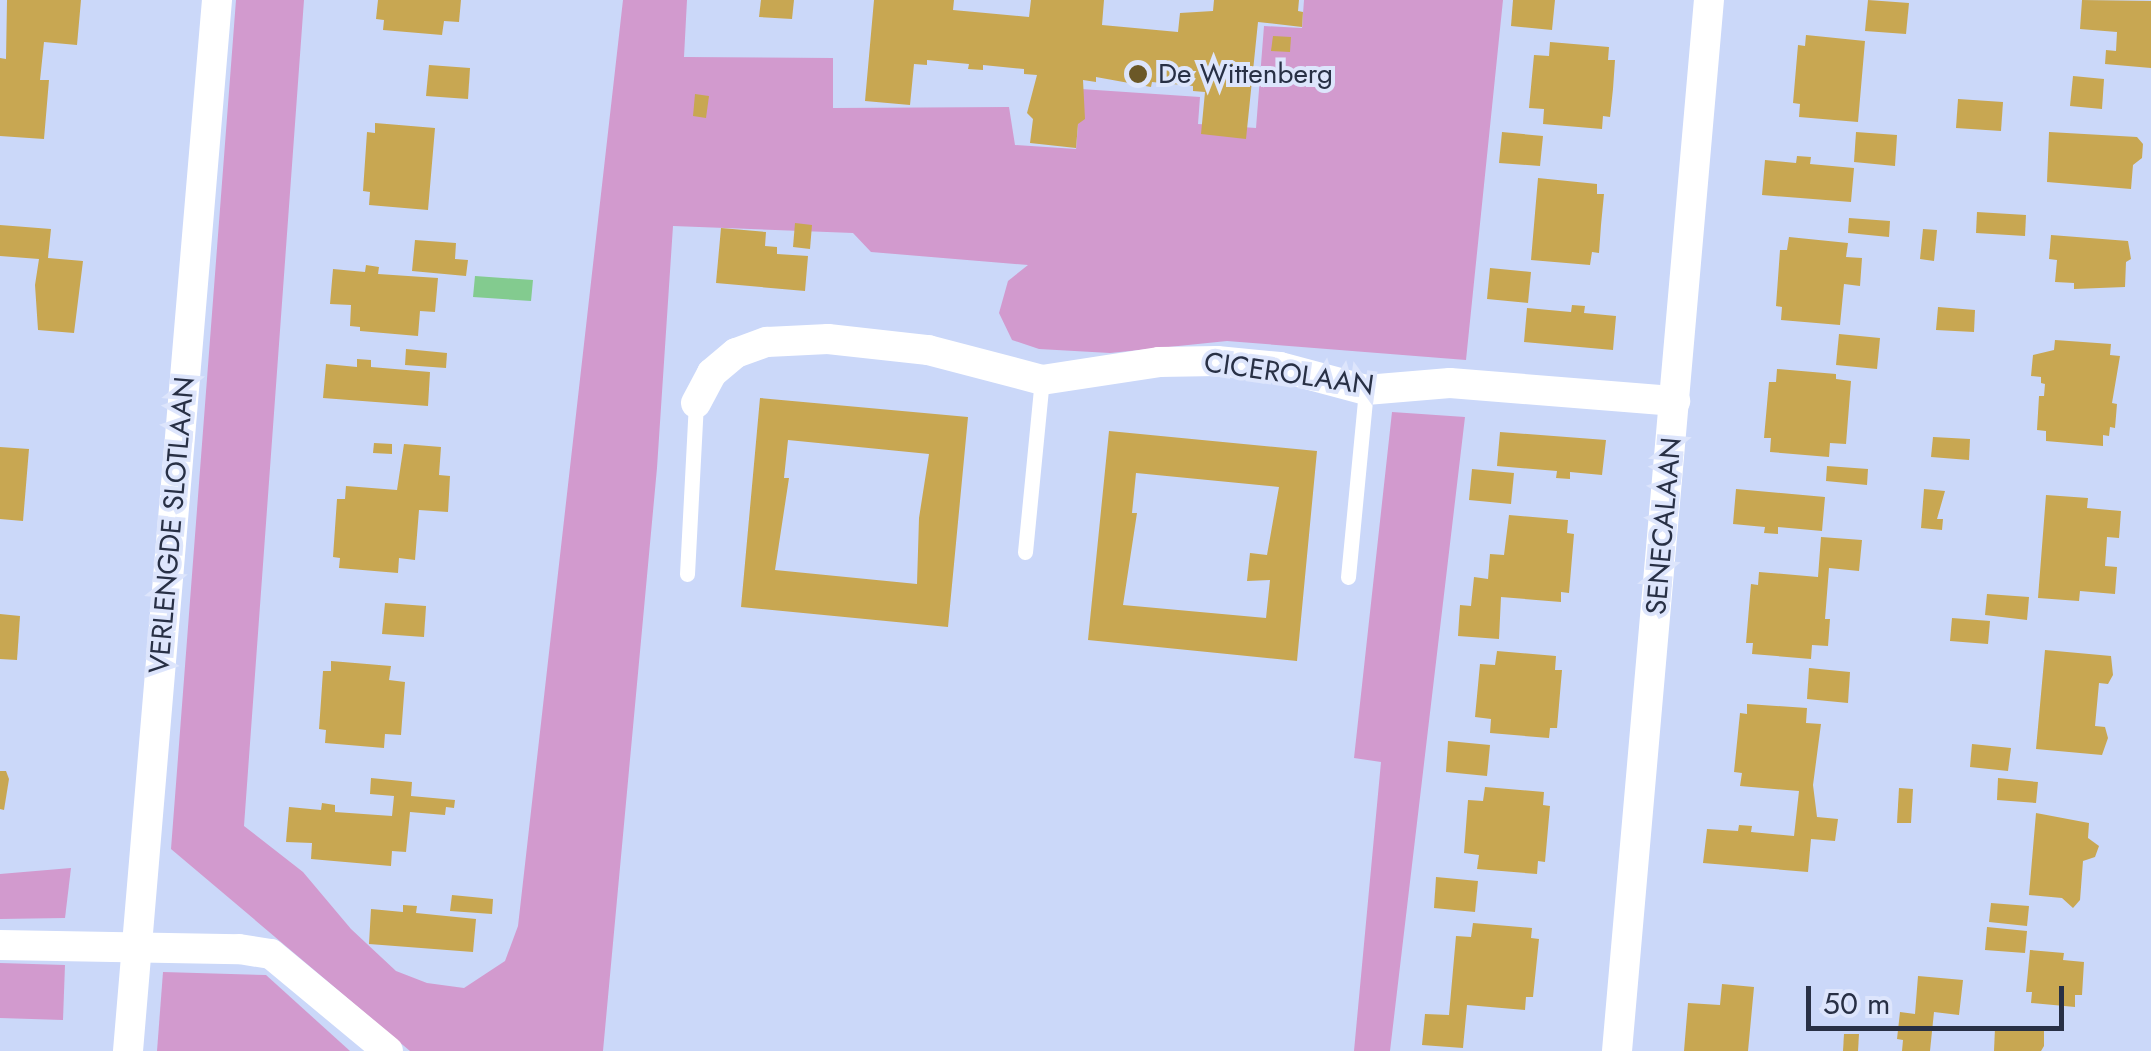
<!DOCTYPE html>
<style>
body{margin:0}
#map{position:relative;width:2151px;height:1051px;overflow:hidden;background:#cbd8f9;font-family:Jost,sans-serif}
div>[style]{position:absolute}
.green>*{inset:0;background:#d29ace}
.water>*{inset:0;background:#83cb8f}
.building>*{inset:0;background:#c8a752}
.lane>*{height:15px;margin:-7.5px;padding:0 7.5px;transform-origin:7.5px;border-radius:7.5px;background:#fff}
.street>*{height:30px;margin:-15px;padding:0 15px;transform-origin:15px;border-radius:15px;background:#fff}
.dots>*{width:28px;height:28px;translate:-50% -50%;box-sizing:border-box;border:5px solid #dde5fc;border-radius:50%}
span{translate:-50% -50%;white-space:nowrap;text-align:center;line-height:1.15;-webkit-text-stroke:8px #dde5fc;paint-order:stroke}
.poi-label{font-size:28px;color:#283045}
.left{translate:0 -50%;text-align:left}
.street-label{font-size:28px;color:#283045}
.scale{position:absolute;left:1806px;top:986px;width:258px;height:45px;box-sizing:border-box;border:5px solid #283045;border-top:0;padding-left:12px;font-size:30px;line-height:35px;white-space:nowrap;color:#283045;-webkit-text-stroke:8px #dde5fc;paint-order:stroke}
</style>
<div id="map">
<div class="green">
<i style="clip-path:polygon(236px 0,304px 0,244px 826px,303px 872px,351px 929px,396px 971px,427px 983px,464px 988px,505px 961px,518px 926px,623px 0,687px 0,684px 57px,833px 58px,833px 108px,1009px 107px,1015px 145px,1076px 149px,1081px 89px,1200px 97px,1198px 124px,1256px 128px,1264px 26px,1302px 28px,1304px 0,1503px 0,1466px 360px,1227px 341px,1110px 353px,1039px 349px,1012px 340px,999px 313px,1008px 281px,1028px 265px,871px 252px,853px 233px,673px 226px,657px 468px,603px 1051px,410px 1051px,171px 849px)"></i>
<i style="clip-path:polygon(1392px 412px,1465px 417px,1390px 1051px,1354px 1051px,1381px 762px,1354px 758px)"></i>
<i style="clip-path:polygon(71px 868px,65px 918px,0 919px,0 874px)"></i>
<i style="clip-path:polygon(0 963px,65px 965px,63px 1020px,0 1018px)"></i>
<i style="clip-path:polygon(163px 972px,266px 975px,350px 1051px,157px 1051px)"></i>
</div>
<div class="water">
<i style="clip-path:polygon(475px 276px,533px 280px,531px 301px,473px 297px)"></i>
</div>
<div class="building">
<i style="clip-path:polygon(7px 0,81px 0,77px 45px,44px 42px,40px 80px,49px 80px,44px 139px,0 136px,0 58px,6px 59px)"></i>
<i style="clip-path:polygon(378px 0,461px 0,459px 22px,444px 21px,442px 35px,383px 30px,384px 20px,376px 19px)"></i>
<i style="clip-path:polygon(761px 0,794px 0,792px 19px,759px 17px)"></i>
<i style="clip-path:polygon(874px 0,954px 0,953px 10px,1029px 17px,1031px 0,1104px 0,1102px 25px,1178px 32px,1180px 13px,1213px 11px,1214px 0,1299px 0,1298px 11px,1303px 12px,1302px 27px,1258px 22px,1246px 139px,1201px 134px,1205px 92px,1193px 91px,1193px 86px,1152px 82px,1151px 87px,1096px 77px,1096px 82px,1083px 80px,1085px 119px,1078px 124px,1076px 148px,1030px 143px,1033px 119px,1027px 113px,1037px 75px,1024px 74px,1024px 69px,983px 65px,983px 70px,968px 69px,969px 64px,927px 60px,927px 65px,914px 64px,910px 105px,865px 101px)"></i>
<i style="clip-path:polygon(1513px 0,1555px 0,1552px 30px,1511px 26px)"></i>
<i style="clip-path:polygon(1868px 0,1909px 3px,1906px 34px,1865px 31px)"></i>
<i style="clip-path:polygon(2082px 0,2151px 1px,2151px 68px,2105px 64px,2106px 50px,2116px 51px,2117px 32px,2080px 29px)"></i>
<i style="clip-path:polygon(1806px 35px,1865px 41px,1858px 122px,1799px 117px,1800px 104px,1793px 103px,1798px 45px,1805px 46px)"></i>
<i style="clip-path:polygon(1273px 36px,1291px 37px,1290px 52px,1271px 51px)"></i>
<i style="clip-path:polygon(1550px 42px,1609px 47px,1608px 60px,1615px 60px,1613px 89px,1610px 117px,1603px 116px,1602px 129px,1543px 124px,1544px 109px,1529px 108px,1534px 55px,1549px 56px)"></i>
<i style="clip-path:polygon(429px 65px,470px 68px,468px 99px,426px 96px)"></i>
<i style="clip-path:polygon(2073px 76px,2104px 79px,2102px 109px,2070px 106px)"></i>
<i style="clip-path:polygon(695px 94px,709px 96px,706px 118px,693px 116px)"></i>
<i style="clip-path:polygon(1958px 99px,2003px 102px,2001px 131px,1956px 128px)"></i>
<i style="clip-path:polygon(375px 123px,435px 128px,428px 210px,369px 205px,370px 192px,363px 191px,367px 132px,375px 133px)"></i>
<i style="clip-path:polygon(1502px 132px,1543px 136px,1540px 166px,1499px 163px)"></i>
<i style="clip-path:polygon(1856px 132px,1897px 135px,1895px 166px,1854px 162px)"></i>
<i style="clip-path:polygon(2049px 132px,2137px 137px,2143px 144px,2142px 158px,2133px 165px,2131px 189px,2047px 182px)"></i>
<i style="clip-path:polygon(1797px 156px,1811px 157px,1810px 164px,1854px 168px,1851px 202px,1762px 195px,1765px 160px,1796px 163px)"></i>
<i style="clip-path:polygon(1538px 178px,1597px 184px,1597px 194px,1604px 194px,1601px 225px,1599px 253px,1592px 252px,1590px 265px,1531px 260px)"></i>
<i style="clip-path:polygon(1977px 212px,2026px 215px,2025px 236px,1976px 233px)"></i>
<i style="clip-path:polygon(1849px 218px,1890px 221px,1889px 237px,1848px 233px)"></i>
<i style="clip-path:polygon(795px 223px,812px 225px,810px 249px,793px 247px)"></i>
<i style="clip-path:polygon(0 225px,51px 229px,48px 258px,83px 261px,74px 333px,38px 330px,35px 285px,39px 259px,0 256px)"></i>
<i style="clip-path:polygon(721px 228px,766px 232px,765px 246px,777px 247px,777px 254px,808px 256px,805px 291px,716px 283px)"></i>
<i style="clip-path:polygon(1923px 229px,1937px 230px,1934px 261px,1920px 259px)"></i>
<i style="clip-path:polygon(2051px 235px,2128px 241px,2131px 259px,2126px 262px,2125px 287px,2074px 289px,2074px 283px,2055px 282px,2057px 260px,2049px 259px)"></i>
<i style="clip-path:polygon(1789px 237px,1848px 243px,1846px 257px,1862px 258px,1860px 286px,1844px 284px,1840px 325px,1781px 320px,1782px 307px,1776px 306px,1780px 250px,1787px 250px)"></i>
<i style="clip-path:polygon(415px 240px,456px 243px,455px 259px,468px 260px,466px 276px,412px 271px)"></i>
<i style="clip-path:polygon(366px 265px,379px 267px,378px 274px,438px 278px,435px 312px,420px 311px,418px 336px,360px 331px,360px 327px,350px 326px,351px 305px,330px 304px,333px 269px,365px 272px)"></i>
<i style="clip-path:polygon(1490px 268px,1531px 272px,1528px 303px,1487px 299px)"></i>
<i style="clip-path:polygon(1572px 305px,1585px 306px,1584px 313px,1616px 316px,1613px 350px,1524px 342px,1527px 308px,1571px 312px)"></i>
<i style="clip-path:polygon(1938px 307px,1975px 310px,1974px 332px,1936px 330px)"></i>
<i style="clip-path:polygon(1839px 334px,1880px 338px,1877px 369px,1836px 365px)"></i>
<i style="clip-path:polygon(2055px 340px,2111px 344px,2110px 355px,2120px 356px,2112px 403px,2117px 404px,2115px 428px,2110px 427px,2109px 436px,2103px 435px,2103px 446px,2046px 441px,2046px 431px,2037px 430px,2039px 396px,2044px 396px,2045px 384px,2041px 383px,2041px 377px,2031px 376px,2033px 355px,2054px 350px)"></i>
<i style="clip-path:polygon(406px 349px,447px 353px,446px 368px,405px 365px)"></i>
<i style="clip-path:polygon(357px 359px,371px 360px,371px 367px,430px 372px,428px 406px,323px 398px,326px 364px,357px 367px)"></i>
<i style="clip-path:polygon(1777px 369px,1836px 374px,1836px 379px,1851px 381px,1846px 444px,1830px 443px,1829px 457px,1770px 452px,1771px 438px,1764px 438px,1769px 382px,1776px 382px)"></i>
<i style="clip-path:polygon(evenodd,760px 398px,968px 417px,948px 627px,741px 607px,760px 398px,788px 440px,929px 454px,919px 518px,917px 584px,775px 570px,789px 478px,784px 478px,788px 440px)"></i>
<i style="clip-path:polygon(evenodd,1109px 431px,1317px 451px,1297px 661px,1088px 640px,1109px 431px,1136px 473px,1279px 487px,1267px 555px,1250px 553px,1247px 581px,1270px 580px,1266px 618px,1123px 605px,1137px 513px,1132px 513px,1136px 473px)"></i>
<i style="clip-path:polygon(1500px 432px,1606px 440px,1602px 475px,1570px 472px,1570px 479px,1556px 478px,1557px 471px,1497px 466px)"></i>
<i style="clip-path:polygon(1933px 437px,1970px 439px,1969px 460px,1931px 457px)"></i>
<i style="clip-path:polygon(374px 443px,392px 444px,392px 454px,373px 453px)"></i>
<i style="clip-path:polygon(404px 444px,441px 447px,439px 475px,450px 476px,448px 512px,419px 510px,415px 560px,399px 558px,398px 573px,339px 568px,340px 558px,333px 557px,337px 499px,345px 499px,346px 486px,397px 490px)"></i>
<i style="clip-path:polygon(0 447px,29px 449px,23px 521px,0 519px)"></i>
<i style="clip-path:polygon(1827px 466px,1868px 469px,1867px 485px,1826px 481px)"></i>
<i style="clip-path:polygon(1472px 469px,1514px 473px,1511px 504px,1469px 500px)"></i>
<i style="clip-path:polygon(1736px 489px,1825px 497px,1822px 531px,1778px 527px,1778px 534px,1764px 533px,1765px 527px,1733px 524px)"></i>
<i style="clip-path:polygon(1924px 489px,1945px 491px,1937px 519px,1943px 519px,1942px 530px,1921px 528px)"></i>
<i style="clip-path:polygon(2046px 495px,2088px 498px,2087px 508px,2121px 511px,2119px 538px,2107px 537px,2106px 552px,2105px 566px,2117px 567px,2115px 594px,2080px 591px,2079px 601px,2038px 598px)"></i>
<i style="clip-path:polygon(1509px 515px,1568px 520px,1567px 533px,1574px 534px,1569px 593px,1561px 592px,1561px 602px,1501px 597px,1499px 639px,1458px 636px,1460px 605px,1471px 606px,1474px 577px,1488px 579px,1490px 554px,1504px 555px)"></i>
<i style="clip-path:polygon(1821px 537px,1862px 540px,1859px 571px,1829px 568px,1825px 619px,1830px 619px,1828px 646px,1812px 645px,1811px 659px,1752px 654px,1753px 643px,1746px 643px,1751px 584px,1758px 585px,1759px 572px,1818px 577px)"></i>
<i style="clip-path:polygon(1987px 594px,2029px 597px,2027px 620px,1985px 615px)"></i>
<i style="clip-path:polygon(385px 603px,426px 606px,424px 637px,382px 634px)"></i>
<i style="clip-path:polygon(0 614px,20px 616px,17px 660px,0 659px)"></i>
<i style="clip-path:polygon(1952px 618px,1990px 621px,1988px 644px,1950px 641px)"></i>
<i style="clip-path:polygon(2045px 650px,2111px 656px,2113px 675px,2108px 684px,2099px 683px,2095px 726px,2105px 727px,2108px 738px,2102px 755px,2036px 749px)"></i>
<i style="clip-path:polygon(1497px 651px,1556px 656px,1555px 670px,1562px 670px,1557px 728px,1550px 728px,1549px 738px,1490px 733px,1491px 719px,1475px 717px,1480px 664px,1495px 665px)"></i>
<i style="clip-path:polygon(331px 661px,391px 666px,389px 680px,405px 682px,401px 735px,385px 734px,384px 748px,325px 743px,326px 730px,319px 729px,321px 701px,323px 671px,331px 671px)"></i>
<i style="clip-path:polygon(1809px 668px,1850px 672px,1848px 703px,1807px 699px)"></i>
<i style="clip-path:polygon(1747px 704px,1807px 708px,1806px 723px,1821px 724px,1813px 785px,1817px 817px,1838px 819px,1835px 841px,1811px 839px,1808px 872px,1703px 863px,1707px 829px,1738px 831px,1739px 825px,1752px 826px,1751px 832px,1794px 836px,1799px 791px,1740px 786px,1742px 773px,1734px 772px,1740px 713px,1747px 714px)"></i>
<i style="clip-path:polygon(1448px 741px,1490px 745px,1487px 776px,1446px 772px)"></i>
<i style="clip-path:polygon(1972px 744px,2011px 748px,2008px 771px,1970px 767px)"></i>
<i style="clip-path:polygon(0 771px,6px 771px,9px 779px,4px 810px,0 809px)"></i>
<i style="clip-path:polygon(371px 778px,412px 782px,411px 796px,455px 800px,454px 808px,446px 807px,445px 815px,410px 812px,406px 852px,392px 851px,391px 866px,311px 859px,312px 843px,286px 842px,289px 807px,321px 810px,322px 803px,335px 805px,335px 812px,392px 816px,394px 796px,370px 794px)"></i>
<i style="clip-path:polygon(1998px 778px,2038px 782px,2036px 803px,1997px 800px)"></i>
<i style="clip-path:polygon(1485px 787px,1544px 792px,1543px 805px,1550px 806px,1545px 862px,1538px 861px,1537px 874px,1477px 869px,1479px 855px,1464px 853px,1468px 800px,1483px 801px)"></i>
<i style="clip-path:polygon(1899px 788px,1913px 789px,1911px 823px,1897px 823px)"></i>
<i style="clip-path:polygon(2036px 813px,2089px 823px,2088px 838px,2099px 846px,2095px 857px,2083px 861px,2080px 900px,2073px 908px,2062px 898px,2029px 895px)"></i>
<i style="clip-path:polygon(1436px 877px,1478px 881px,1475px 912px,1434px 908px)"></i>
<i style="clip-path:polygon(452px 895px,493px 899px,492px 914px,450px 911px)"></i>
<i style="clip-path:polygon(1991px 903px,2029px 906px,2027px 926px,1989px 922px)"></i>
<i style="clip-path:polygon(403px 905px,417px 906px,416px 913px,476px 919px,473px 952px,369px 944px,371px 909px,403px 912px)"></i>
<i style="clip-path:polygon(1473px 923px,1532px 928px,1531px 938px,1539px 939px,1533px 997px,1526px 997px,1525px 1010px,1467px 1005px,1463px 1048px,1422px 1045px,1425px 1014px,1449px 1015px,1456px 936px,1471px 937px)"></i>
<i style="clip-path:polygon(1987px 927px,2027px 931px,2025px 953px,1985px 950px)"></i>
<i style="clip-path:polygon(2030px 950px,2064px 953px,2063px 960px,2084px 962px,2082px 995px,2075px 995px,2075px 1007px,2031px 1003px,2032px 992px,2026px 992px)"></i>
<i style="clip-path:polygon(1918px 976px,1963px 980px,1959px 1015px,1934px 1012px,1930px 1051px,1902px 1051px,1903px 1040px,1897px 1039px,1900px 1012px,1915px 1014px)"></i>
<i style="clip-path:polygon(1722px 984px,1754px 987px,1748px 1051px,1684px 1051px,1688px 1003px,1720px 1005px)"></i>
<i style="clip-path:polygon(1995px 1028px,2044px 1030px,2044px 1046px,2041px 1051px,1994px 1051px)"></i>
<i style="clip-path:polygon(1844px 1034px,1859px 1034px,1858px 1051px,1843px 1051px)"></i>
</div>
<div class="lane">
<i style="left:1025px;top:552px;width:173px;rotate:-84.4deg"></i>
<i style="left:687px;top:574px;width:171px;rotate:-87deg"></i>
<i style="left:1348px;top:577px;width:188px;rotate:-84.5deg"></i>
</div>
<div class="street">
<i style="left:696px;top:403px;width:34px;rotate:-62deg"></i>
<i style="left:712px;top:373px;width:31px;rotate:-40deg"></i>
<i style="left:736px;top:353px;width:33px;rotate:-20deg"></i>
<i style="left:767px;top:342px;width:61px;rotate:-2.8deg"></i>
<i style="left:828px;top:339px;width:101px;rotate:6.3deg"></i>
<i style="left:928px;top:350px;width:118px;rotate:14.7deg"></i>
<i style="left:1042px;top:380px;width:118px;rotate:-8.7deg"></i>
<i style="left:1159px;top:362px;width:58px;rotate:-1deg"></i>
<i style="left:1217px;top:361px;width:63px;rotate:5.4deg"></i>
<i style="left:1280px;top:367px;width:89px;rotate:15deg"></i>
<i style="left:1366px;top:390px;width:84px;rotate:-4.8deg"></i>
<i style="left:1450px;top:383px;width:226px;rotate:4.6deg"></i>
<i style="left:0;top:945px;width:239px;rotate:1deg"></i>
<i style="left:239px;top:949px;width:32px;rotate:9deg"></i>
<i style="left:271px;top:954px;width:152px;rotate:39.7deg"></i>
<i style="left:128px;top:1051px;width:1055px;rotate:-85.16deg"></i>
<i style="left:1617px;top:1051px;width:1055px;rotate:-85deg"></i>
</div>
<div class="dots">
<i style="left:1138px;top:74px;background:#6b5827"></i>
</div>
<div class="poi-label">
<span class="left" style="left:1158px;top:74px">De Wittenberg</span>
</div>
<div class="street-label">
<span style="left:1289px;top:374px;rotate:8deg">CICEROLAAN</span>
<span style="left:172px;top:525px;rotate:-85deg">VERLENGDE SLOTLAAN</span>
<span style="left:1664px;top:526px;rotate:-85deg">SENECALAAN</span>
</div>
<div class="scale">50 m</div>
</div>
